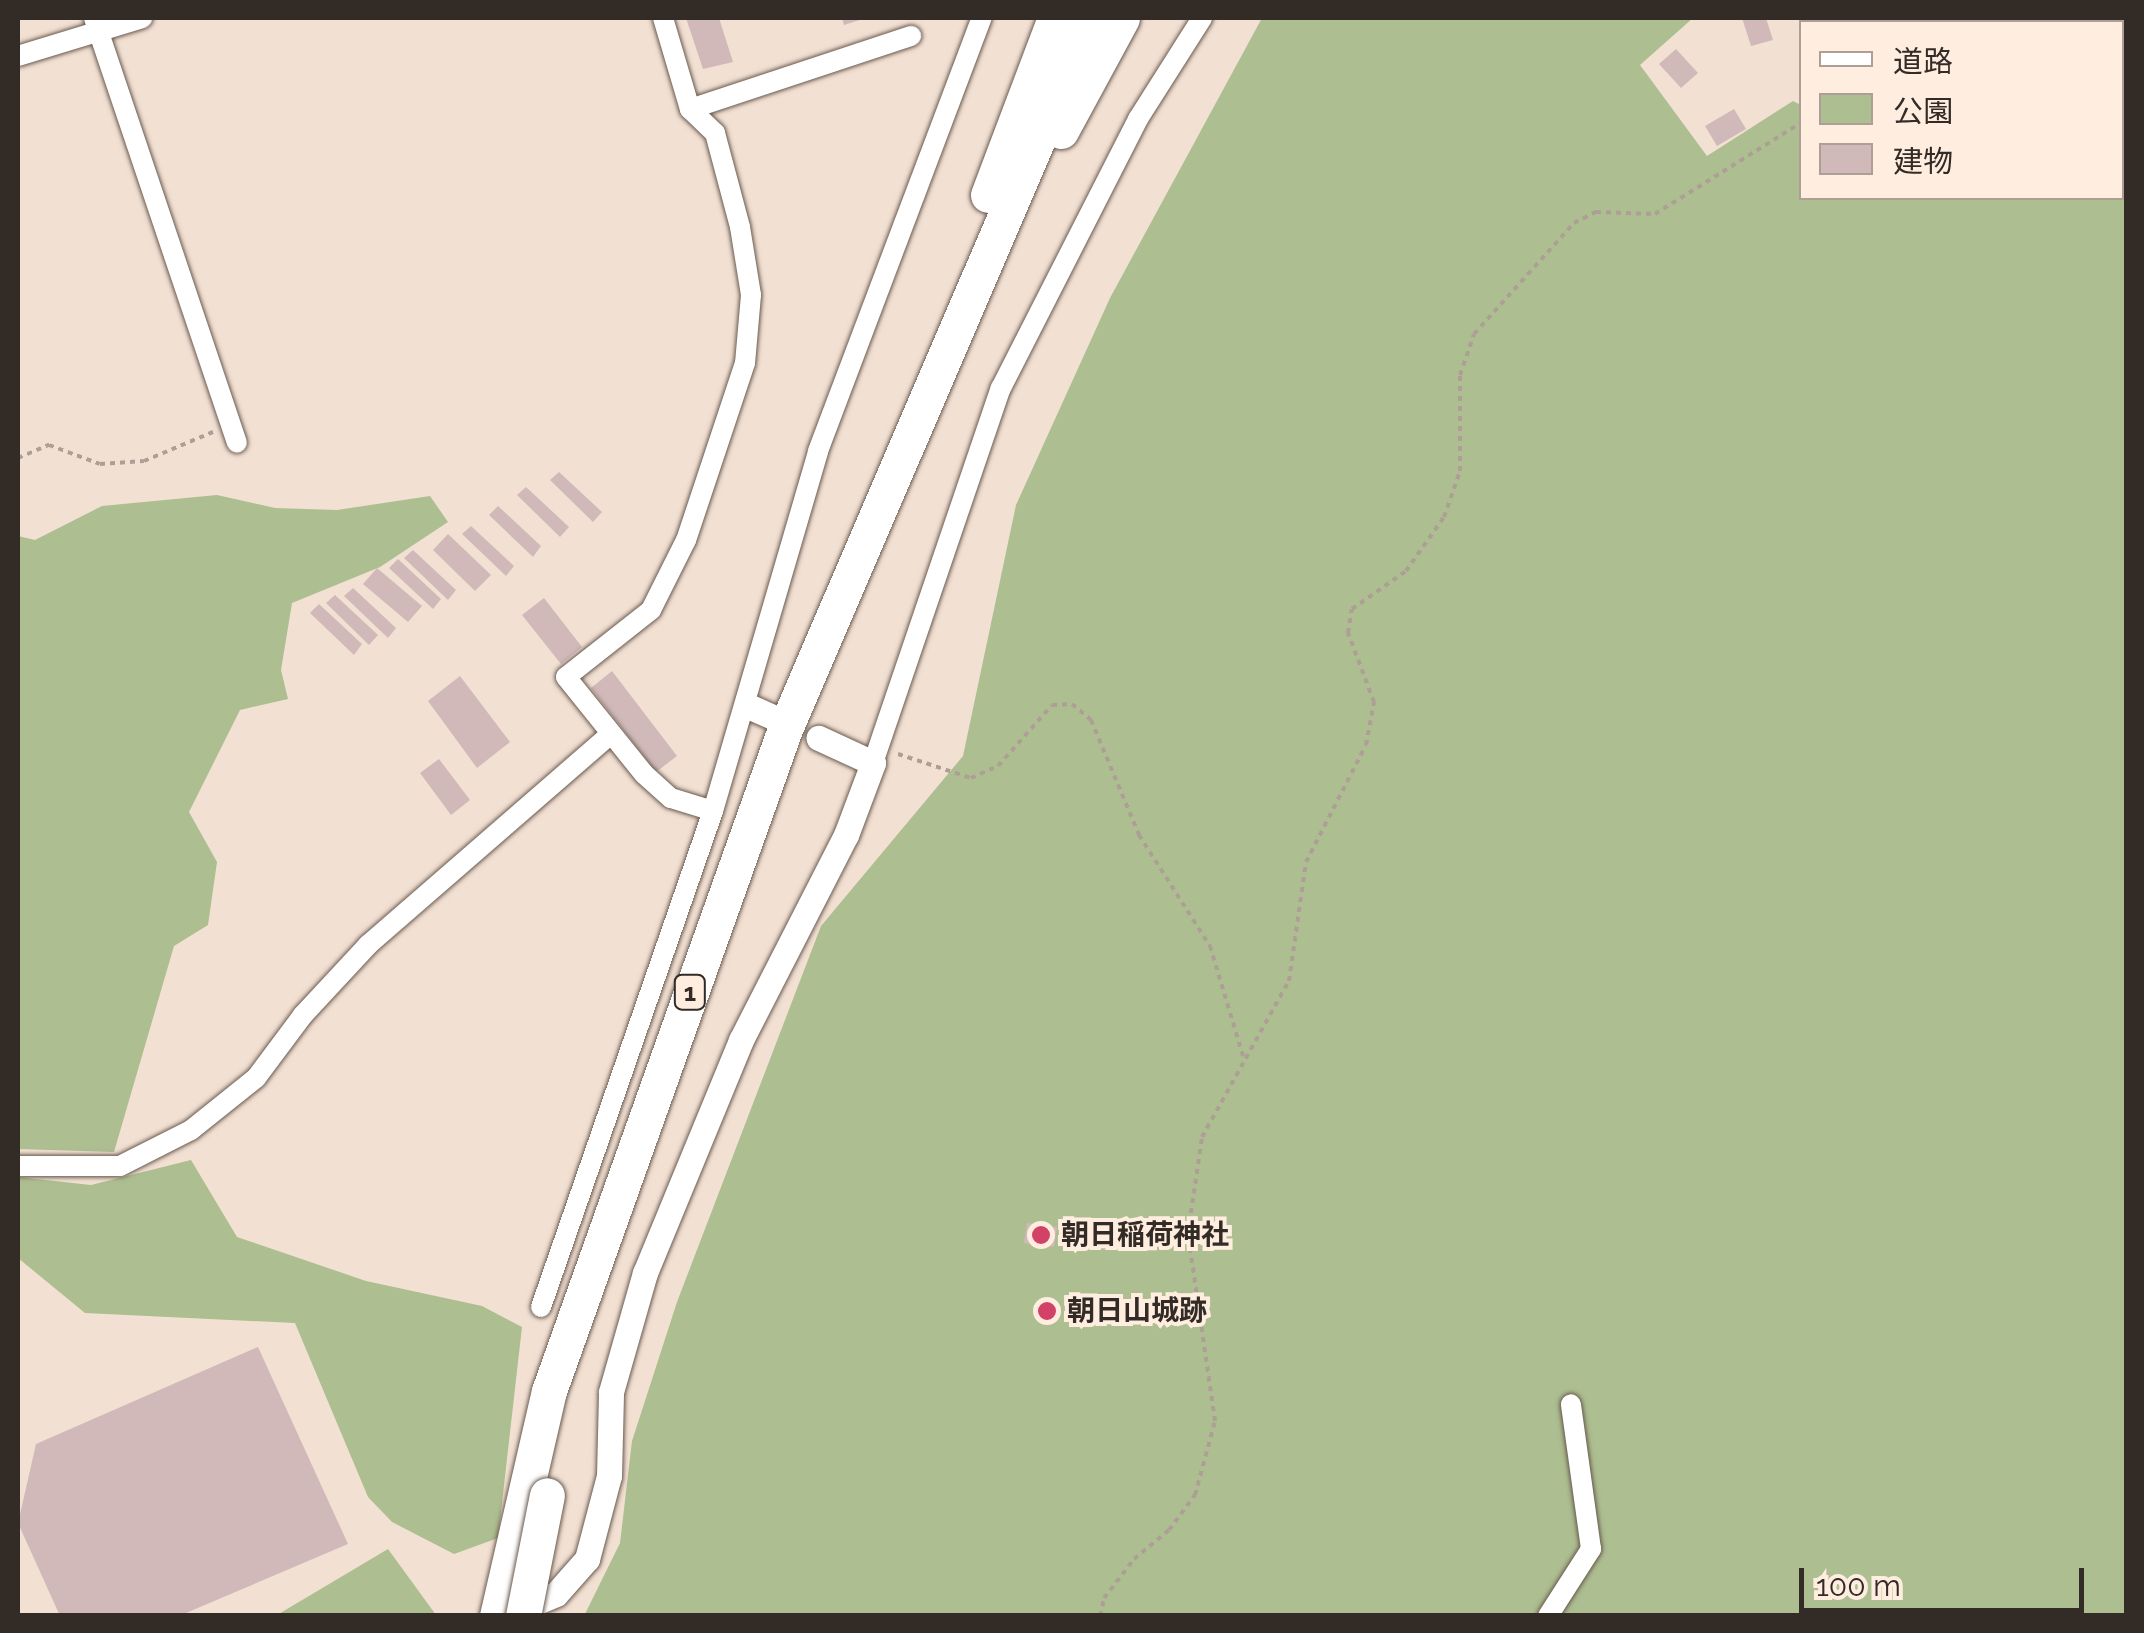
<!DOCTYPE html>
<meta charset="utf-8">
<style>
body{margin:0}
#map{position:relative;width:2144px;height:1633px;overflow:hidden;background:#f2e0d3;font-family:Raleway,"Noto Sans JP",sans-serif}
div>[style]{position:absolute}
.green>*{inset:0;background:#adbe91}
.building>*{inset:0;background:#d0b9b8}
.path>*{height:4px;margin-top:-2px;transform-origin:0;background:repeating-linear-gradient(90deg,#ad9f95 0 5px,transparent 0 10px)}
.roads{filter:drop-shadow(0 0 2px #695a4e) drop-shadow(0 0 2px #695a4e)}
.minor>*{height:20px;margin:-10px;padding:0 10px;transform-origin:10px;border-radius:10px;background:#fff}
.tertiary>*{height:25px;margin:-12.5px;padding:0 12.5px;transform-origin:12.5px;border-radius:12.5px;background:#fff}
.motorway>*{height:35px;margin:-17.5px;padding:0 17.5px;transform-origin:17.5px;border-radius:17.5px;background:#fff}
.bridges{filter:drop-shadow(0 0 2px #695a4e) drop-shadow(0 0 2px #695a4e)}
.motorway-bridge>*{height:35px;margin:-17.5px;padding:0 17.5px;transform-origin:17.5px;border-radius:17.5px;background:#fff}
.dots>*{width:28px;height:28px;translate:-50% -50%;box-sizing:border-box;border:5px solid #ffede0;border-radius:50%}
span{translate:-50% -50%;white-space:nowrap;text-align:center;line-height:1.15;-webkit-text-stroke:8px #ffede0;paint-order:stroke}
.shield-label span{padding:2px 8px;background:#ffede0;border:2px solid;border-radius:8px;-webkit-text-stroke-width:0}
.shield-label{font-size:25px;color:#322b26;font-weight:700}
.poi-label{font-size:28px;color:#322b26;font-weight:700}
.left{translate:0 -50%;text-align:left}
.frame{position:absolute;inset:0;border:20px solid #322b26;pointer-events:none}
.legend{position:absolute;left:1799px;top:20px;width:325px;height:180px;box-sizing:border-box;background:#ffede0;border:2px solid #ad9f96;margin:0;padding:12px 18px;list-style:none;font-size:30px;color:#322b26}
.legend li{display:flex;align-items:center;gap:20px;height:50px}
.legend b{width:50px;border:2px solid #ad9f96}
.scale{position:absolute;left:1799px;top:1568px;width:285px;height:45px;box-sizing:border-box;border:5px solid #322b26;border-top:0;padding-left:12px;font-size:30px;line-height:35px;white-space:nowrap;color:#322b26;-webkit-text-stroke:8px #ffede0;paint-order:stroke}
</style>
<div id="map">
<div class="green">
<i style="clip-path:polygon(1262px 18px,1693px 18px,1640px 65px,1707px 156px,1793px 101px,1801px 105px,1802px 198px,2122px 198px,2122px 92px,2126px 95px,2126px 1615px,584px 1616px,620px 1543px,632px 1441px,677px 1302px,821px 926px,963px 756px,1016px 505px,1110px 298px)"></i>
<i style="clip-path:polygon(217px 495px,275px 508px,337px 510px,430px 496px,448px 522px,380px 567px,292px 603px,281px 670px,288px 699px,240px 710px,189px 812px,217px 862px,208px 925px,174px 946px,114px 1152px,18px 1149px,18px 536px,35px 540px,102px 506px)"></i>
<i style="clip-path:polygon(191px 1160px,237px 1237px,366px 1281px,482px 1306px,522px 1327px,498px 1538px,454px 1554px,392px 1522px,368px 1497px,295px 1323px,85px 1313px,18px 1258px,18px 1177px,91px 1185px)"></i>
<i style="clip-path:polygon(388px 1549px,436px 1615px,277px 1615px)"></i>
</div>
<div class="building">
<i style="clip-path:polygon(686px 18px,719px 18px,733px 62px,703px 69px)"></i>
<i style="clip-path:polygon(842px 18px,866px 18px,844px 25px)"></i>
<i style="clip-path:polygon(1742px 18px,1766px 18px,1773px 40px,1751px 46px)"></i>
<i style="clip-path:polygon(1851px 18px,1875px 18px,1877px 21px,1853px 22px)"></i>
<i style="clip-path:polygon(1676px 49px,1698px 73px,1681px 88px,1659px 64px)"></i>
<i style="clip-path:polygon(1734px 109px,1746px 129px,1717px 146px,1705px 126px)"></i>
<i style="clip-path:polygon(559px 472px,602px 512px,593px 522px,550px 480px)"></i>
<i style="clip-path:polygon(526px 487px,569px 527px,560px 537px,517px 495px)"></i>
<i style="clip-path:polygon(498px 506px,541px 546px,533px 557px,489px 515px)"></i>
<i style="clip-path:polygon(471px 526px,514px 566px,506px 576px,462px 534px)"></i>
<i style="clip-path:polygon(448px 534px,491px 575px,475px 591px,433px 550px)"></i>
<i style="clip-path:polygon(413px 550px,456px 590px,448px 600px,404px 558px)"></i>
<i style="clip-path:polygon(398px 559px,441px 599px,433px 609px,389px 568px)"></i>
<i style="clip-path:polygon(377px 568px,422px 606px,408px 622px,363px 584px)"></i>
<i style="clip-path:polygon(353px 588px,396px 628px,388px 638px,344px 596px)"></i>
<i style="clip-path:polygon(335px 595px,378px 635px,369px 645px,326px 603px)"></i>
<i style="clip-path:polygon(544px 598px,582px 647px,561px 664px,522px 615px)"></i>
<i style="clip-path:polygon(319px 604px,362px 644px,354px 655px,310px 613px)"></i>
<i style="clip-path:polygon(612px 671px,677px 756px,656px 772px,591px 688px)"></i>
<i style="clip-path:polygon(460px 676px,510px 742px,477px 768px,428px 701px)"></i>
<i style="clip-path:polygon(439px 759px,470px 800px,451px 815px,420px 773px)"></i>
<i style="clip-path:polygon(1027px 1223px,1057px 1227px,1054px 1247px,1024px 1243px)"></i>
<i style="clip-path:polygon(258px 1347px,348px 1544px,179px 1616px,60px 1616px,18px 1523px,36px 1444px)"></i>
</div>
<div class="path">
<i style="left:18px;top:458px;width:34px;rotate:-23deg"></i>
<i style="left:49px;top:445px;width:54px;rotate:20.4deg"></i>
<i style="left:100px;top:464px;width:44px;rotate:-3.9deg"></i>
<i style="left:144px;top:461px;width:75px;rotate:-22.8deg"></i>
<i style="left:898px;top:754px;width:77px;rotate:18.2deg"></i>
<i style="left:971px;top:778px;width:30px;rotate:-24deg"></i>
<i style="left:998px;top:766px;width:81px;rotate:-48.5deg"></i>
<i style="left:1052px;top:705px;width:20px;rotate:-3deg"></i>
<i style="left:1072px;top:704px;width:25px;rotate:40deg"></i>
<i style="left:1091px;top:720px;width:125px;rotate:67.3deg"></i>
<i style="left:1139px;top:835px;width:132px;rotate:57.4deg"></i>
<i style="left:1210px;top:946px;width:115px;rotate:73.3deg"></i>
<i style="left:1100px;top:1616px;width:18px;rotate:-77deg"></i>
<i style="left:1104px;top:1598px;width:49px;rotate:-52.4deg"></i>
<i style="left:1134px;top:1559px;width:45px;rotate:-39.6deg"></i>
<i style="left:1169px;top:1530px;width:44px;rotate:-53.4deg"></i>
<i style="left:1195px;top:1495px;width:77px;rotate:-74.9deg"></i>
<i style="left:1215px;top:1421px;width:190px;rotate:-98.2deg"></i>
<i style="left:1188px;top:1233px;width:97px;rotate:-81.7deg"></i>
<i style="left:1202px;top:1137px;width:179px;rotate:-60.9deg"></i>
<i style="left:1289px;top:981px;width:120px;rotate:-81.9deg"></i>
<i style="left:1306px;top:862px;width:131px;rotate:-62.9deg"></i>
<i style="left:1366px;top:745px;width:44px;rotate:-79.5deg"></i>
<i style="left:1374px;top:702px;width:74px;rotate:-110.6deg"></i>
<i style="left:1348px;top:633px;width:24px;rotate:-81deg"></i>
<i style="left:1352px;top:609px;width:66px;rotate:-35.1deg"></i>
<i style="left:1406px;top:571px;width:66px;rotate:-54.9deg"></i>
<i style="left:1444px;top:517px;width:49px;rotate:-70.8deg"></i>
<i style="left:1460px;top:471px;width:96px;rotate:-90deg"></i>
<i style="left:1460px;top:375px;width:43px;rotate:-71.1deg"></i>
<i style="left:1474px;top:334px;width:149px;rotate:-48deg"></i>
<i style="left:1574px;top:223px;width:25px;rotate:-27deg"></i>
<i style="left:1596px;top:212px;width:59px;rotate:1.9deg"></i>
<i style="left:1655px;top:214px;width:173px;rotate:-32deg"></i>
</div>
<div class="roads">
<div class="minor">
<i style="left:94px;top:18px;width:448px;rotate:71.4deg"></i>
<i style="left:663px;top:18px;width:95px;rotate:73.5deg"></i>
<i style="left:690px;top:109px;width:35px;rotate:44deg"></i>
<i style="left:715px;top:133px;width:97px;rotate:75.1deg"></i>
<i style="left:740px;top:227px;width:69px;rotate:80.8deg"></i>
<i style="left:751px;top:295px;width:68px;rotate:95deg"></i>
<i style="left:745px;top:363px;width:187px;rotate:108.4deg"></i>
<i style="left:686px;top:540px;width:78px;rotate:116.6deg"></i>
<i style="left:651px;top:610px;width:108px;rotate:141.8deg"></i>
<i style="left:566px;top:677px;width:124px;rotate:51.2deg"></i>
<i style="left:644px;top:774px;width:36px;rotate:42deg"></i>
<i style="left:671px;top:798px;width:44px;rotate:17.2deg"></i>
<i style="left:713px;top:811px;width:375px;rotate:-73.7deg"></i>
<i style="left:818px;top:451px;width:463px;rotate:-69.3deg"></i>
<i style="left:1836px;top:18px;width:5px;rotate:53deg"></i>
<i style="left:1947px;top:22px;width:12px;rotate:-20deg"></i>
<i style="left:18px;top:56px;width:130px;rotate:-17deg"></i>
<i style="left:690px;top:109px;width:233px;rotate:-18.3deg"></i>
<i style="left:873px;top:763px;width:396px;rotate:-71.2deg"></i>
<i style="left:1001px;top:388px;width:302px;rotate:-63deg"></i>
<i style="left:1138px;top:119px;width:120px;rotate:-57.6deg"></i>
<i style="left:18px;top:1166px;width:102px"></i>
<i style="left:120px;top:1166px;width:80px;rotate:-26.9deg"></i>
<i style="left:191px;top:1130px;width:83px;rotate:-38.7deg"></i>
<i style="left:256px;top:1078px;width:79px;rotate:-53.3deg"></i>
<i style="left:303px;top:1015px;width:96px;rotate:-47.1deg"></i>
<i style="left:368px;top:945px;width:322px;rotate:-41deg"></i>
<i style="left:541px;top:1307px;width:525px;rotate:-70.87deg"></i>
<i style="left:1548px;top:1616px;width:80px;rotate:-57.3deg"></i>
<i style="left:1591px;top:1549px;width:146px;rotate:-97.9deg"></i>
</div>
<div class="tertiary">
<i style="left:748px;top:706px;width:30px;rotate:24deg"></i>
<i style="left:516px;top:1611px;width:43px;rotate:-23deg"></i>
<i style="left:556px;top:1594px;width:47px;rotate:-48.5deg"></i>
<i style="left:587px;top:1559px;width:86px;rotate:-75.2deg"></i>
<i style="left:609px;top:1476px;width:84px;rotate:-88.6deg"></i>
<i style="left:611px;top:1392px;width:124px;rotate:-74.1deg"></i>
<i style="left:645px;top:1273px;width:252px;rotate:-67.6deg"></i>
<i style="left:741px;top:1040px;width:230px;rotate:-62.9deg"></i>
<i style="left:846px;top:835px;width:77px;rotate:-69.4deg"></i>
<i style="left:873px;top:763px;width:60px;rotate:-155.2deg"></i>
</div>
<div class="motorway">
<i style="left:1061px;top:131px;width:128px;rotate:-61.6deg"></i>
<i style="left:988px;top:195px;width:189px;rotate:-69.3deg"></i>
<i style="left:497px;top:1616px;width:231px;rotate:-77deg"></i>
<i style="left:549px;top:1391px;width:703px;rotate:-70.38deg"></i>
<i style="left:785px;top:729px;width:774px;rotate:-66.78deg"></i>
</div>
</div>
<div class="bridges">
<div class="motorway-bridge">
<i style="left:523px;top:1616px;width:123px;rotate:-78.8deg"></i>
</div>
</div>
<div class="dots">
<i style="left:1041px;top:1235px;background:#d14266"></i>
<i style="left:1047px;top:1311px;background:#d14266"></i>
</div>
<div class="shield-label">
<span style="left:690px;top:992px">1</span>
</div>
<div class="poi-label">
<span class="left" style="left:1061px;top:1235px">朝日稲荷神社</span>
<span class="left" style="left:1067px;top:1311px">朝日山城跡</span>
</div>
<div class="frame"></div>
<ul class="legend">
<li><b style="height:12px;background:#fff"></b>道路</li>
<li><b style="height:28px;background:#adbe91"></b>公園</li>
<li><b style="height:28px;background:#d0b9b8"></b>建物</li>
</ul>
<div class="scale">100 m</div>
</div>
